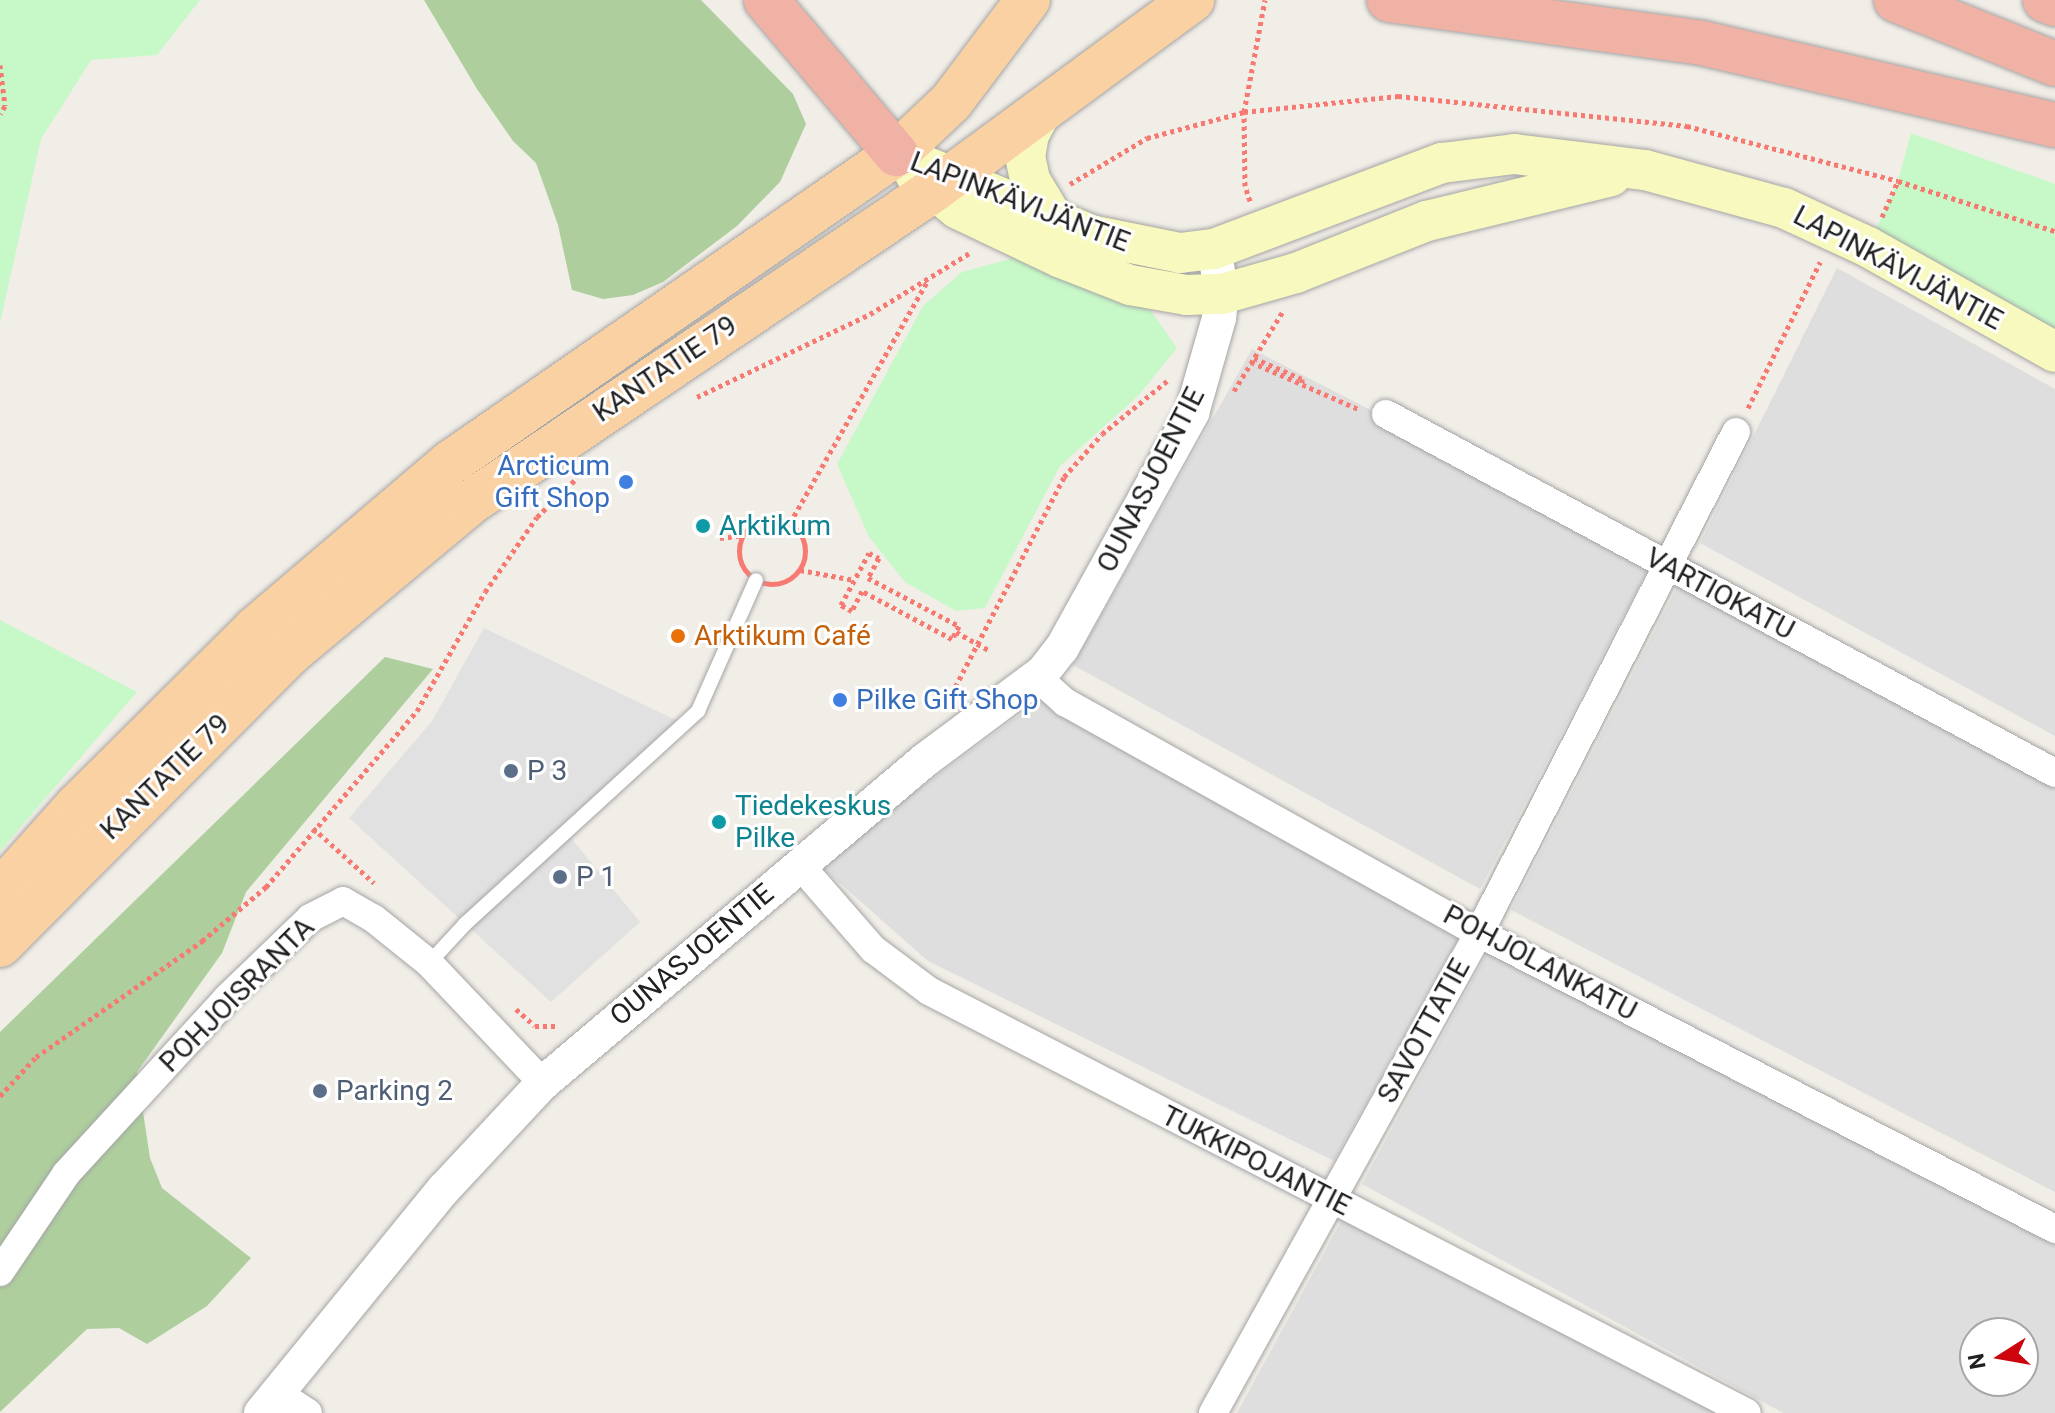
<!DOCTYPE html>
<meta charset="utf-8">
<style>
body{margin:0}
#map{position:relative;width:2055px;height:1413px;overflow:hidden;background:#f1ede7;font-family:Roboto,sans-serif}
div>[style]{position:absolute}
.residential>*{inset:0;background:#dfdede}
.forest>*{inset:0;background:#aecf9d}
.park>*{inset:0;background:#c7f9c8}
.parking>*{inset:0;background:#e1e1e1}
.path>*{height:5px;margin-top:-2.5px;transform-origin:0;background:repeating-linear-gradient(90deg,#f77a72 0 4px,transparent 0 8px)}
.path>.ring{margin:-2.5px;padding:0;box-sizing:content-box;background:none;border:5px solid #f77a72;border-radius:50%}
.roads{filter:drop-shadow(0 0 2px #a5a5a5) drop-shadow(0 0 2px #a5a5a5)}
.service>*{height:14px;margin:-7px;padding:0 7px;transform-origin:7px;border-radius:7px;background:#fff}
.minor>*{height:28px;margin:-14px;padding:0 14px;transform-origin:14px;border-radius:14px;background:#fff}
.tertiary>*{height:34px;margin:-17px;padding:0 17px;transform-origin:17px;border-radius:17px;background:#fff}
.secondary>*{height:40px;margin:-20px;padding:0 20px;transform-origin:20px;border-radius:20px;background:#f8f9be}
.primary>*{height:44px;margin:-22px;padding:0 22px;transform-origin:22px;border-radius:22px;background:#fad1a3}
.trunk>*{height:44px;margin:-22px;padding:0 22px;transform-origin:22px;border-radius:22px;background:#f0b2a4}
.dots>*{width:22px;height:22px;translate:-50% -50%;box-sizing:border-box;border:4px solid #fff;border-radius:50%}
span{translate:-50% -50%;white-space:nowrap;text-align:center;line-height:1.15;-webkit-text-stroke:6px #fff;paint-order:stroke}
.street-label{font-size:28px;color:#212121}
.shop-label{font-size:28px;color:#366cbe}
.right{translate:-100% -50%;text-align:right}
.left{translate:0 -50%;text-align:left}
.culture-label{font-size:28px;color:#0d838f}
.food-label{font-size:28px;color:#c56008}
.service-label{font-size:28px;color:#4e5e75}
.north{position:absolute;left:1959px;top:1317px;width:80px;height:80px;box-sizing:border-box;background:#fff;border:2px solid #a6a6a6;border-radius:50%;rotate:259deg;font-size:22px;font-weight:700;line-height:32px;text-align:center;color:#212121}
.north::after{content:'';display:block;margin:auto;width:28px;height:36px;background:#cd040d;clip-path:polygon(50% 0,100% 100%,50% 72%,0 100%)}
</style>
<div id="map">
<div class="residential">
<i style="clip-path:polygon(1837px 268px,2055px 389px,2055px 736px,1700px 543px)"></i>
<i style="clip-path:polygon(1252px 349px,1655px 556px,1480px 889px,1073px 665px)"></i>
<i style="clip-path:polygon(1686px 570px,2055px 764px,2055px 1192px,1511px 910px)"></i>
<i style="clip-path:polygon(1048px 694px,1468px 922px,1334px 1161px,928px 961px,817px 863px)"></i>
<i style="clip-path:polygon(evenodd,1498px 933px,2055px 1224px,2055px 1413px,1783px 1413px,1362px 1184px,1498px 933px,1975px 1333px,2023px 1333px,2023px 1381px,1975px 1381px,1975px 1333px)"></i>
<i style="clip-path:polygon(1350px 1205px,1736px 1413px,1237px 1413px)"></i>
</div>
<div class="forest">
<i style="clip-path:polygon(424px 0,701px 0,793px 94px,806px 124px,780px 182px,737px 226px,663px 282px,633px 295px,603px 299px,572px 290px,558px 225px,536px 163px,513px 141px,477px 89px)"></i>
<i style="clip-path:polygon(385px 657px,433px 669px,246px 892px,222px 953px,137px 1072px,150px 1158px,162px 1188px,251px 1258px,207px 1306px,147px 1344px,119px 1328px,87px 1329px,0 1412px,0 1032px)"></i>
</div>
<div class="park">
<i style="clip-path:polygon(0 0,200px 0,157px 55px,91px 60px,41px 139px,0 323px)"></i>
<i style="clip-path:polygon(1911px 133px,2055px 184px,2055px 341px,1868px 247px,1898px 181px)"></i>
<i style="clip-path:polygon(1017px 257px,1149px 308px,1177px 348px,1139px 395px,1060px 466px,985px 608px,956px 611px,905px 582px,869px 537px,837px 464px,923px 306px,962px 272px)"></i>
<i style="clip-path:polygon(0 620px,137px 692px,0 851px)"></i>
</div>
<div class="parking">
<i style="clip-path:polygon(484px 628px,684px 724px,566px 832px,640px 922px,551px 1002px,349px 818px,432px 721px)"></i>
</div>
<div class="path">
<i style="left:0;top:65px;width:41px;rotate:83deg"></i>
<i style="left:5px;top:106px;width:9px;rotate:122deg"></i>
<i style="left:1070px;top:184px;width:90px;rotate:-30.9deg"></i>
<i style="left:1147px;top:138px;width:100px;rotate:-15deg"></i>
<i style="left:1244px;top:112px;width:155px;rotate:-5.9deg"></i>
<i style="left:1398px;top:96px;width:291px;rotate:5.9deg"></i>
<i style="left:1687px;top:126px;width:218px;rotate:14.6deg"></i>
<i style="left:1898px;top:181px;width:165px;rotate:17.7deg"></i>
<i style="left:1250px;top:201px;width:16px;rotate:-108deg"></i>
<i style="left:1245px;top:186px;width:74px;rotate:-90.8deg"></i>
<i style="left:1244px;top:112px;width:114px;rotate:-79.4deg"></i>
<i style="left:1882px;top:217px;width:39px;rotate:-66deg"></i>
<i style="left:1254px;top:358px;width:52px;rotate:23.6deg"></i>
<i style="left:1302px;top:379px;width:7px;rotate:90deg"></i>
<i style="left:1251px;top:362px;width:117px;rotate:23.7deg"></i>
<i style="left:1234px;top:391px;width:94px;rotate:-58.5deg"></i>
<i style="left:697px;top:397px;width:192px;rotate:-25.6deg"></i>
<i style="left:870px;top:314px;width:119px;rotate:-31.5deg"></i>
<i style="left:1748px;top:408px;width:163px;rotate:-63.7deg"></i>
<i class="ring" style="left:739px;top:518px;width:61px;height:61px"></i>
<i style="left:790px;top:523px;width:279px;rotate:-60.4deg"></i>
<i style="left:720px;top:538px;width:23px;rotate:-7deg"></i>
<i style="left:869px;top:553px;width:11px;rotate:27deg"></i>
<i style="left:879px;top:558px;width:23px;rotate:119deg"></i>
<i style="left:868px;top:578px;width:103px;rotate:27.8deg"></i>
<i style="left:959px;top:626px;width:15px;rotate:118deg"></i>
<i style="left:952px;top:639px;width:102px;rotate:-151.9deg"></i>
<i style="left:862px;top:591px;width:22px;rotate:117deg"></i>
<i style="left:852px;top:611px;width:13px;rotate:-151deg"></i>
<i style="left:841px;top:605px;width:59px;rotate:-61.7deg"></i>
<i style="left:800px;top:570px;width:55px;rotate:10.5deg"></i>
<i style="left:956px;top:632px;width:39px;rotate:29deg"></i>
<i style="left:948px;top:701px;width:252px;rotate:-62.6deg"></i>
<i style="left:1064px;top:477px;width:57px;rotate:-48.5deg"></i>
<i style="left:1102px;top:434px;width:84px;rotate:-39.2deg"></i>
<i style="left:313px;top:828px;width:82px;rotate:42deg"></i>
<i style="left:516px;top:1009px;width:25px;rotate:42deg"></i>
<i style="left:535px;top:1026px;width:23px"></i>
<i style="left:0;top:1096px;width:53px;rotate:-47.3deg"></i>
<i style="left:36px;top:1057px;width:203px;rotate:-34.9deg"></i>
<i style="left:202px;top:941px;width:84px;rotate:-40.2deg"></i>
<i style="left:266px;top:887px;width:232px;rotate:-49.4deg"></i>
<i style="left:417px;top:711px;width:137px;rotate:-60.3deg"></i>
<i style="left:485px;top:592px;width:91px;rotate:-55.3deg"></i>
<i style="left:537px;top:517px;width:56px;rotate:-44.3deg"></i>
</div>
<div class="roads">
<div class="service">
<i style="left:429px;top:963px;width:53px;rotate:-47.3deg"></i>
<i style="left:465px;top:924px;width:316px;rotate:-42.4deg"></i>
<i style="left:698px;top:711px;width:143px;rotate:-66.1deg"></i>
</div>
<div class="minor">
<i style="left:1386px;top:414px;width:759px;rotate:28.22deg"></i>
<i style="left:1037px;top:677px;width:38px;rotate:42deg"></i>
<i style="left:1065px;top:702px;width:474px;rotate:29.2deg"></i>
<i style="left:1479px;top:933px;width:648px;rotate:27.2deg"></i>
<i style="left:799px;top:864px;width:113px;rotate:49deg"></i>
<i style="left:873px;top:949px;width:70px;rotate:36.9deg"></i>
<i style="left:929px;top:991px;width:920px;rotate:27.29deg"></i>
<i style="left:0;top:1272px;width:118px;rotate:-56deg"></i>
<i style="left:66px;top:1174px;width:239px;rotate:-47.5deg"></i>
<i style="left:227px;top:998px;width:115px;rotate:-43.9deg"></i>
<i style="left:310px;top:918px;width:37px;rotate:-27deg"></i>
<i style="left:343px;top:901px;width:34px;rotate:30deg"></i>
<i style="left:373px;top:918px;width:72px;rotate:38.8deg"></i>
<i style="left:429px;top:963px;width:166px;rotate:46.5deg"></i>
<i style="left:276px;top:1392px;width:38px;rotate:33deg"></i>
<i style="left:1213px;top:1413px;width:549px;rotate:-61.01deg"></i>
<i style="left:1479px;top:933px;width:563px;rotate:-62.84deg"></i>
</div>
<div class="tertiary">
<i style="left:261px;top:1413px;width:289px;rotate:-50.8deg"></i>
<i style="left:444px;top:1189px;width:145px;rotate:-47deg"></i>
<i style="left:543px;top:1083px;width:500px;rotate:-40.22deg"></i>
<i style="left:925px;top:760px;width:147px;rotate:-36.7deg"></i>
<i style="left:1043px;top:672px;width:31px;rotate:-52deg"></i>
<i style="left:1062px;top:648px;width:269px;rotate:-61deg"></i>
<i style="left:1192px;top:413px;width:99px;rotate:-74.1deg"></i>
<i style="left:1219px;top:318px;width:24px;rotate:-83deg"></i>
<i style="left:1222px;top:294px;width:46px;rotate:-100.1deg"></i>
</div>
<div class="secondary">
<i style="left:1043px;top:108px;width:30px;rotate:118deg"></i>
<i style="left:1029px;top:134px;width:22px;rotate:100deg"></i>
<i style="left:1025px;top:156px;width:25px;rotate:78deg"></i>
<i style="left:1030px;top:180px;width:47px;rotate:59deg"></i>
<i style="left:896px;top:154px;width:211px;rotate:22.6deg"></i>
<i style="left:1091px;top:235px;width:91px;rotate:11.4deg"></i>
<i style="left:1180px;top:253px;width:34px;rotate:-7deg"></i>
<i style="left:1214px;top:249px;width:244px;rotate:-20.7deg"></i>
<i style="left:1442px;top:163px;width:73px;rotate:-7.1deg"></i>
<i style="left:1514px;top:154px;width:132px;rotate:7deg"></i>
<i style="left:1645px;top:170px;width:144px;rotate:15.3deg"></i>
<i style="left:1784px;top:208px;width:93px;rotate:24.9deg"></i>
<i style="left:1868px;top:247px;width:214px;rotate:29.3deg"></i>
<i style="left:915px;top:174px;width:55px;rotate:39.1deg"></i>
<i style="left:958px;top:209px;width:114px;rotate:25.4deg"></i>
<i style="left:1061px;top:258px;width:74px;rotate:21.4deg"></i>
<i style="left:1130px;top:285px;width:58px;rotate:10deg"></i>
<i style="left:1187px;top:295px;width:35px;rotate:-2deg"></i>
<i style="left:1222px;top:294px;width:77px;rotate:-15.8deg"></i>
<i style="left:1296px;top:273px;width:141px;rotate:-21.7deg"></i>
<i style="left:1427px;top:221px;width:189px;rotate:-13.7deg"></i>
</div>
<div class="primary">
<i style="left:0;top:892px;width:115px;rotate:-48.2deg"></i>
<i style="left:77px;top:806px;width:251px;rotate:-44.8deg"></i>
<i style="left:255px;top:629px;width:256px;rotate:-40.4deg"></i>
<i style="left:450px;top:463px;width:543px;rotate:-34.72deg"></i>
<i style="left:896px;top:154px;width:76px;rotate:-43.4deg"></i>
<i style="left:951px;top:102px;width:128px;rotate:-53deg"></i>
<i style="left:0;top:945px;width:412px;rotate:-45.2deg"></i>
<i style="left:290px;top:653px;width:236px;rotate:-39.8deg"></i>
<i style="left:471px;top:502px;width:556px;rotate:-34deg"></i>
<i style="left:932px;top:191px;width:323px;rotate:-36.3deg"></i>
</div>
<div class="trunk">
<i style="left:766px;top:0;width:202px;rotate:49.8deg"></i>
<i style="left:1389px;top:0;width:316px;rotate:7.8deg"></i>
<i style="left:1702px;top:43px;width:362px;rotate:13.1deg"></i>
<i style="left:1896px;top:0;width:171px;rotate:21.9deg"></i>
<i style="left:2045px;top:0;width:11px;rotate:22deg"></i>
</div>
</div>
<div class="dots">
<i style="left:626px;top:482px;background:#3f7fe0"></i>
<i style="left:703px;top:526px;background:#0f9aa8"></i>
<i style="left:678px;top:636px;background:#e8710a"></i>
<i style="left:840px;top:700px;background:#3f7fe0"></i>
<i style="left:511px;top:771px;background:#5c6f8a"></i>
<i style="left:719px;top:822px;background:#0f9aa8"></i>
<i style="left:560px;top:877px;background:#5c6f8a"></i>
<i style="left:320px;top:1091px;background:#5c6f8a"></i>
</div>
<div class="street-label">
<span style="left:1020px;top:202px;rotate:21deg">LAPINKÄVIJÄNTIE</span>
<span style="left:1898px;top:268px;rotate:28deg">LAPINKÄVIJÄNTIE</span>
<span style="left:665px;top:369px;rotate:-34deg">KANTATIE 79</span>
<span style="left:1151px;top:480px;rotate:-63deg">OUNASJOENTIE</span>
<span style="left:1720px;top:594px;rotate:28deg">VARTIOKATU</span>
<span style="left:165px;top:777px;rotate:-44deg">KANTATIE 79</span>
<span style="left:692px;top:955px;rotate:-40deg">OUNASJOENTIE</span>
<span style="left:1540px;top:963px;rotate:28deg">POHJOLANKATU</span>
<span style="left:237px;top:995px;rotate:-45deg">POHJOISRANTA</span>
<span style="left:1424px;top:1031px;rotate:-61deg">SAVOTTATIE</span>
<span style="left:1256px;top:1161px;rotate:27deg">TUKKIPOJANTIE</span>
</div>
<div class="shop-label">
<span class="right" style="left:610px;top:482px">Arcticum<br>Gift Shop</span>
<span class="left" style="left:856px;top:700px">Pilke Gift Shop</span>
</div>
<div class="culture-label">
<span class="left" style="left:719px;top:526px">Arktikum</span>
<span class="left" style="left:735px;top:822px">Tiedekeskus<br>Pilke</span>
</div>
<div class="food-label">
<span class="left" style="left:694px;top:636px">Arktikum Café</span>
</div>
<div class="service-label">
<span class="left" style="left:527px;top:771px">P 3</span>
<span class="left" style="left:576px;top:877px">P 1</span>
<span class="left" style="left:336px;top:1091px">Parking 2</span>
</div>
<div class="north">N</div>
</div>
